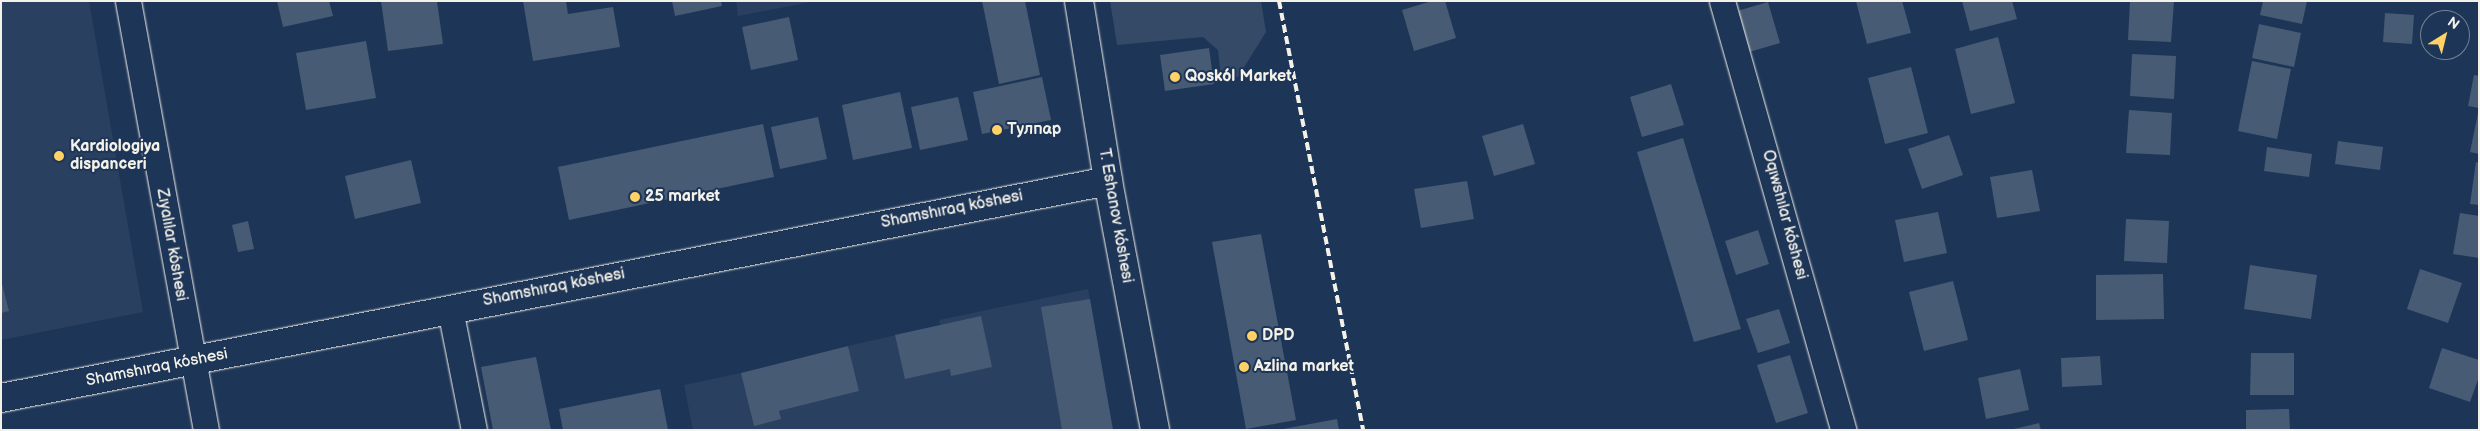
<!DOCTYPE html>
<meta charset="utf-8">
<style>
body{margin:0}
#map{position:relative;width:2480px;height:431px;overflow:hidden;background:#1d3557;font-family:"Balsamiq Sans",sans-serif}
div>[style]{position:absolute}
.built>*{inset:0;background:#2a4060}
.green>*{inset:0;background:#354a67}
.building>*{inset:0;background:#485b74}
.roads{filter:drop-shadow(0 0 1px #f4f1e8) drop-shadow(0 0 1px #f4f1e8)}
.street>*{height:25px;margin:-12.5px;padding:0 12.5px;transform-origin:12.5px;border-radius:12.5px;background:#1d3557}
.secondary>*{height:28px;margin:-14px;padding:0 14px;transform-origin:14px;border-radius:14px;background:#1d3557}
.rail>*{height:4px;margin-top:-2px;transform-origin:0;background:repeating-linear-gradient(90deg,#f4f1e8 0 8px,transparent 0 12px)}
.dots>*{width:14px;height:14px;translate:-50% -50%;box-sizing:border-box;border:2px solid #1d3557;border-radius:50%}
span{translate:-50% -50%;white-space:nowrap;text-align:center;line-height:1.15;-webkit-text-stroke:4px #1d3557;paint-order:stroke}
.poi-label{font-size:16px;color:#f4f1e8;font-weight:700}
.left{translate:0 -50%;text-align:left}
.street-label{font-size:16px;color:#f4f1e8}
.frame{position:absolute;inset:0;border:2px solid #f4f1e8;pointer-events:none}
.north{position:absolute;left:2420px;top:10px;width:50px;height:50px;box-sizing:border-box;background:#1d3557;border:1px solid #738091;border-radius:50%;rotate:36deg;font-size:14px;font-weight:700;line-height:20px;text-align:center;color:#f4f1e8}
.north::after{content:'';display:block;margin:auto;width:18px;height:22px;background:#ffd166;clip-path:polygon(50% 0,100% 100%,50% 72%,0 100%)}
</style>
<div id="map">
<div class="built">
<i style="clip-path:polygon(1px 1px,89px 1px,143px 312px,1px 340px)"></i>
<i style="clip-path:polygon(736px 1px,816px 1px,738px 16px)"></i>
<i style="clip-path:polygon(1088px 289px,1113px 430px,693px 430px,684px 385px,741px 373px,755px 425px,780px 419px,779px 411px,859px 391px,848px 346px,940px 325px,939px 320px)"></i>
</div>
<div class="green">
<i style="clip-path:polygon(1110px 1px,1261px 1px,1266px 32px,1238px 77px,1221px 79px,1218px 50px,1203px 37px,1117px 45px)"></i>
</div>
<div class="building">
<i style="clip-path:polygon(277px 1px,329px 1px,333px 16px,283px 27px)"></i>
<i style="clip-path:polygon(381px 1px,437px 1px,443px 44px,388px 51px)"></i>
<i style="clip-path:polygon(523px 1px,566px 1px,568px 14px,613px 7px,620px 47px,533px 61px)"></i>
<i style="clip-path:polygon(672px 1px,721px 1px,722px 6px,675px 16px)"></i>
<i style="clip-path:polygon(982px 1px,1025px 1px,1040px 75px,999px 84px)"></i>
<i style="clip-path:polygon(1432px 1px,1445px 1px,1456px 38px,1414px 51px,1402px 10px)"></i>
<i style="clip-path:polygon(1856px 1px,1902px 1px,1911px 33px,1867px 44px)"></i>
<i style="clip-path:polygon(1962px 1px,2012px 1px,2017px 19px,1970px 31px)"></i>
<i style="clip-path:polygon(2130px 1px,2174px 1px,2171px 42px,2128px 40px)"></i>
<i style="clip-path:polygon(2263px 1px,2307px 1px,2302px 24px,2260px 15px)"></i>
<i style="clip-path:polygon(1768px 2px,1780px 43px,1739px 55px,1727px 14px)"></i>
<i style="clip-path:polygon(2385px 13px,2414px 15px,2412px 44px,2383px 42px)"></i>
<i style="clip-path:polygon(789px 17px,798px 60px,751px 70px,742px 27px)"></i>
<i style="clip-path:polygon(2259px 24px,2301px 33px,2294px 67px,2252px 58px)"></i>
<i style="clip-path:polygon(1998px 37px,2015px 103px,1971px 114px,1955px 49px)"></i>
<i style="clip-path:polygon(366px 41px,376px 98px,306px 110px,296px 53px)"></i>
<i style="clip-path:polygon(1209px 48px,1214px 84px,1165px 91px,1160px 55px)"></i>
<i style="clip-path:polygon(2132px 54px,2176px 56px,2174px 99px,2130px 96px)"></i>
<i style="clip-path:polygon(2252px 61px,2291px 69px,2277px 139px,2238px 131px)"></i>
<i style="clip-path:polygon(1911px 67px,1928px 133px,1885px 144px,1868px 78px)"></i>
<i style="clip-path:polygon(2474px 75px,2479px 76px,2479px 108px,2468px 106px)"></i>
<i style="clip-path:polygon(1042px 77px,1051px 120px,982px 134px,973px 92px)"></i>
<i style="clip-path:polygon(1671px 84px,1684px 125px,1642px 137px,1630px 97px)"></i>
<i style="clip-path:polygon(900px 92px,912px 148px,853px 160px,842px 105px)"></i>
<i style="clip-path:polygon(958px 97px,968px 140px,920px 150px,911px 107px)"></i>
<i style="clip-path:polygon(2129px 110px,2172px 113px,2170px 155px,2126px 153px)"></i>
<i style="clip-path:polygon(2478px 113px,2479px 113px,2479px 154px,2470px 152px)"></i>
<i style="clip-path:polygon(818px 117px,827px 159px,780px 169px,771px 127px)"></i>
<i style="clip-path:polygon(763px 124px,774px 177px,569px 220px,558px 167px)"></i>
<i style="clip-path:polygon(1523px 124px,1535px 164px,1494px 176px,1482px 136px)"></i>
<i style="clip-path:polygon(1949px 135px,1963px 175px,1922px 189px,1908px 149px)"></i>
<i style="clip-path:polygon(1683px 138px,1741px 329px,1694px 342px,1637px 152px)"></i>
<i style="clip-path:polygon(2338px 141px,2383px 147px,2380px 170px,2335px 164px)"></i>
<i style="clip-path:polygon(2267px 147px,2312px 154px,2309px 177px,2264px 171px)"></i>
<i style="clip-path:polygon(411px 160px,421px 203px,355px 219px,345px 176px)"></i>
<i style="clip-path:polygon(2476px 162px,2479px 163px,2479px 205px,2470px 204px)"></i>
<i style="clip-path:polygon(2032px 170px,2040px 211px,1997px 218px,1990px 177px)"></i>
<i style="clip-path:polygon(1467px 181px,1474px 219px,1421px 228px,1414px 189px)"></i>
<i style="clip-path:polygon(1938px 212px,1947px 253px,1904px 262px,1895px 220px)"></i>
<i style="clip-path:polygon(2460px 213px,2479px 216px,2479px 258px,2453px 254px)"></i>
<i style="clip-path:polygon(2126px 219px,2169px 221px,2167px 263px,2124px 261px)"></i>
<i style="clip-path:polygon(248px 221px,254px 249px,238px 252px,232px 225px)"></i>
<i style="clip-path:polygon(1758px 230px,1769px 264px,1736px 275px,1725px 241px)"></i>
<i style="clip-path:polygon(1261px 234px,1296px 420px,1246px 429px,1212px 242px)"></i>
<i style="clip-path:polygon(2250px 265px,2317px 275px,2311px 319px,2244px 309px)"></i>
<i style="clip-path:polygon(2420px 269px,2462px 283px,2448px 323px,2407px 309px)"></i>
<i style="clip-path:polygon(2163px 274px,2164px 319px,2096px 320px,2096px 275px)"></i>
<i style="clip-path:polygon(1px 280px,9px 311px,1px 313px)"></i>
<i style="clip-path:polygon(1953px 281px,1968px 340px,1924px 351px,1909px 292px)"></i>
<i style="clip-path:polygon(1090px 299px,1113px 430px,1062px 430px,1041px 307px)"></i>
<i style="clip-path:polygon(1779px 309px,1790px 343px,1758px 353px,1746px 319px)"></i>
<i style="clip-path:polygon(981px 316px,992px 367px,951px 376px,950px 369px,905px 379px,895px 335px)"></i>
<i style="clip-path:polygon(848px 346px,859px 391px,779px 411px,781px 419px,754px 426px,741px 373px)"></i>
<i style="clip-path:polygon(2442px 348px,2479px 360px,2479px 377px,2470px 402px,2429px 388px)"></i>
<i style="clip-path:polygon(2251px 353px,2294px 353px,2294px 395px,2250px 395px)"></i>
<i style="clip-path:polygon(1790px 355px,1808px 413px,1776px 423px,1757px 365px)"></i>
<i style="clip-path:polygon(2100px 356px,2102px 385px,2062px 387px,2061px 358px)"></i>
<i style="clip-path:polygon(536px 357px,551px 430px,493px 430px,481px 367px)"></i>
<i style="clip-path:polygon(2020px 369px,2029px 410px,1986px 419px,1978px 378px)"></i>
<i style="clip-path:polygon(660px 389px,668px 430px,563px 430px,559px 409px)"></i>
<i style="clip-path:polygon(2289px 409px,2290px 430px,2246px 430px,2246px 410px)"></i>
<i style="clip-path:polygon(1337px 419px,1339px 430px,1283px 430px,1283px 429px)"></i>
<i style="clip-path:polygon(2039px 423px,2041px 430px,2014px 430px,2014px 429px)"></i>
</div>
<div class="roads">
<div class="street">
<i style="left:128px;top:1px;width:436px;rotate:79.7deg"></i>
<i style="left:1722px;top:1px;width:446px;rotate:74.2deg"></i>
<i style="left:450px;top:309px;width:123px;rotate:78.8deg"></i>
</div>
<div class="secondary">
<i style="left:1079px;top:1px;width:182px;rotate:80.8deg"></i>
<i style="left:1108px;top:181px;width:253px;rotate:79.3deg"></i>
<i style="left:1px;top:398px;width:1128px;rotate:-11.09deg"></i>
</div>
</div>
<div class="rail">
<i style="left:1279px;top:1px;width:437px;rotate:78.9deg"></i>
</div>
<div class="dots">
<i style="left:1175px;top:77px;background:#ffd166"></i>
<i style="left:997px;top:130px;background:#ffd166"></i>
<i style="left:59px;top:156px;background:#ffd166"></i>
<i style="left:635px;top:197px;background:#ffd166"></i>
<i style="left:1252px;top:336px;background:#ffd166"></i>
<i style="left:1244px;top:367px;background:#ffd166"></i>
</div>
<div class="poi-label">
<span class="left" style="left:1185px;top:77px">Qoskól Market</span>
<span class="left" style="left:1007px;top:130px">Тулпар</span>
<span class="left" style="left:70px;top:156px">Kardiologiya<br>dispanceri</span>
<span class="left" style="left:645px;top:197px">25 market</span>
<span class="left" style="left:1262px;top:336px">DPD</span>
<span class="left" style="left:1254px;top:367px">Azlina market</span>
</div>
<div class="street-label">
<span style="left:952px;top:210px;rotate:-11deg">Shamshıraq kóshesi</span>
<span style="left:1784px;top:215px;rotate:75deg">Oqıwshılar kóshesi</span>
<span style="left:1115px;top:216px;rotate:80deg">T. Eshanov kóshesi</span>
<span style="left:171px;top:245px;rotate:80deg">Zıyalılar kóshesi</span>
<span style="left:554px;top:288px;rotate:-11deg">Shamshıraq kóshesi</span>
<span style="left:157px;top:368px;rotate:-11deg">Shamshıraq kóshesi</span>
</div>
<div class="frame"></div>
<div class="north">N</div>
</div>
